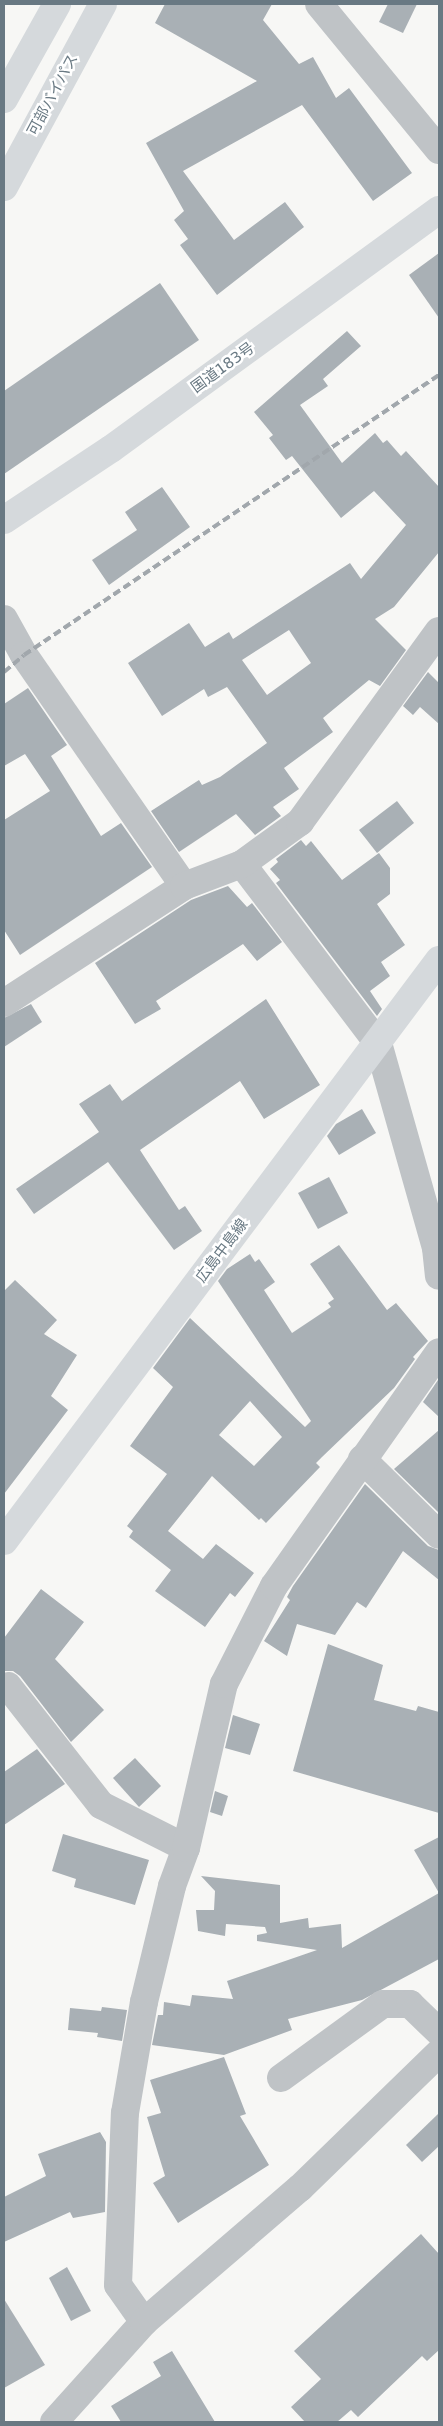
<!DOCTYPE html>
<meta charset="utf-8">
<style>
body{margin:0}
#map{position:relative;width:443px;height:2426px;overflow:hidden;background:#f7f7f5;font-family:"DejaVu Sans","Noto Sans JP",sans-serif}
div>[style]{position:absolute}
.building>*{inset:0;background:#a9b0b5}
.minor>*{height:28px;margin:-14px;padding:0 14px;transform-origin:14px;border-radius:14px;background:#bfc3c6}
.major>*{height:28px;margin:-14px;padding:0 14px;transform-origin:14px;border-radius:14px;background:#d5d9dc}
.highway>*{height:28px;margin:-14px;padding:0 14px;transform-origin:14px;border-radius:14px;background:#d5d9dc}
.rail>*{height:4px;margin-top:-2px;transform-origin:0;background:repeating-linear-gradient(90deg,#a1a7ac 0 8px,transparent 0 12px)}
span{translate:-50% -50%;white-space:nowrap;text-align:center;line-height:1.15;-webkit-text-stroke:5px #fff;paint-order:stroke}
.street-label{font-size:15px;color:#697983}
.frame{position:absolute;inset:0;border:5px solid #697983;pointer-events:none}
</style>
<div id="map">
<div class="building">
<i style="clip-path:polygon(165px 4px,272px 4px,263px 20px,299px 64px,313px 57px,336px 98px,349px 88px,412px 173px,373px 201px,302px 105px,183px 171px,234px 240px,285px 202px,304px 227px,217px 295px,180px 245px,188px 239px,174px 220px,184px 211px,146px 143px,257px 81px,155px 23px)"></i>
<i style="clip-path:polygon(388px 4px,417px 4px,403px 33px,379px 22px)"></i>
<i style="clip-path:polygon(439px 253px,439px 318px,409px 275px)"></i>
<i style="clip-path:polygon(160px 283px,199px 340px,4px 474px,4px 391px)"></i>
<i style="clip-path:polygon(evenodd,347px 331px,361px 346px,323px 379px,328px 386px,300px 405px,342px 463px,375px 433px,383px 443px,387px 440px,401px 456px,406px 451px,439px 487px,439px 552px,394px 607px,375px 619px,406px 650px,380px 686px,369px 680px,323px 718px,333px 732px,284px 768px,299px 789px,273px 807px,281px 816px,255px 835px,236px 814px,179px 852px,151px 811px,199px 780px,202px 785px,220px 777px,267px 743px,227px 687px,208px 697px,204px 689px,162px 716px,128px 663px,189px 623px,205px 647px,229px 632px,233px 639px,350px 563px,361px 579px,406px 525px,374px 491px,341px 518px,292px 456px,286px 460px,269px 438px,273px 435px,254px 412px,347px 331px,289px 630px,311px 663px,267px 695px,242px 660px,289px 630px)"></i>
<i style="clip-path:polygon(162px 487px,190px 527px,109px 585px,92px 560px,137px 530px,125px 512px)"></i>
<i style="clip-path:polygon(428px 672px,439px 683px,439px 724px,420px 707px,413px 715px,403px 706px)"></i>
<i style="clip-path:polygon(28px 688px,67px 745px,51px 756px,101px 836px,121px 823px,152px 867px,20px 955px,4px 930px,4px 820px,50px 791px,25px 754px,4px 766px,4px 704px)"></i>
<i style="clip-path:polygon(397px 801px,414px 823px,377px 853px,359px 830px)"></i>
<i style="clip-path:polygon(301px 840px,306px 846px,311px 841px,342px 880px,379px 853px,390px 868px,390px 894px,377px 904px,405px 945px,381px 962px,390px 976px,370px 991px,382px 1009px,377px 1016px,276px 883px,280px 880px,270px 869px,278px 862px,276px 859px)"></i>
<i style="clip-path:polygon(228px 886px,247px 907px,252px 903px,282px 942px,257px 961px,243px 944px,156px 1001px,161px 1009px,135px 1024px,95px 963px,191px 900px)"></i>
<i style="clip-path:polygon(266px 999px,320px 1085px,264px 1119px,240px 1081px,140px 1150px,179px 1210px,185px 1206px,202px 1231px,174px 1250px,108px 1162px,34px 1214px,16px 1189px,99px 1132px,79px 1104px,110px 1084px,122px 1101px)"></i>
<i style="clip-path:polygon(31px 1004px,42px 1022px,4px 1047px,4px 1018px)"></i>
<i style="clip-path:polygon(362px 1109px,376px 1133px,339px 1155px,327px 1136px,336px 1124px)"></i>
<i style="clip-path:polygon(329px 1177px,348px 1213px,318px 1229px,298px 1193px)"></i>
<i style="clip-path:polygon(evenodd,339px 1245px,387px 1310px,396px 1303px,428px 1341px,413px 1357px,415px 1359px,394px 1388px,322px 1457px,316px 1463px,320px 1467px,266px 1523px,261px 1518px,259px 1520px,212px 1476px,168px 1531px,203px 1559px,216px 1544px,254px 1573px,235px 1597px,230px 1593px,205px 1627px,155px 1591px,171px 1570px,129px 1537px,133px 1531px,127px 1526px,167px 1474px,130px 1446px,173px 1387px,153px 1368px,190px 1318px,305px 1427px,311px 1421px,218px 1281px,227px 1269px,250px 1254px,255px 1262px,259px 1259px,275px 1282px,264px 1290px,292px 1333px,331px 1307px,328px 1303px,334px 1299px,310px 1264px,339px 1245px,250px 1401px,282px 1437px,254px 1466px,219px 1435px,250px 1401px)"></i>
<i style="clip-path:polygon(15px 1280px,57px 1320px,44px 1334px,77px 1355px,51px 1396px,68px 1410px,4px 1494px,4px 1291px)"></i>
<i style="clip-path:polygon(438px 1380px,439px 1381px,439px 1417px,423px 1402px)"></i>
<i style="clip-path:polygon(439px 1430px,439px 1513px,394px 1469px)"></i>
<i style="clip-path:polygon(365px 1484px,428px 1546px,439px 1550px,439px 1580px,403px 1551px,366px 1608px,357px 1602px,335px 1635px,297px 1624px,287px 1656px,264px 1641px,290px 1600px,287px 1597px,293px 1586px)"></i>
<i style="clip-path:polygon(41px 1589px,84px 1622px,55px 1659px,104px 1710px,71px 1742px,20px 1676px,13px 1671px,4px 1671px,4px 1638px)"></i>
<i style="clip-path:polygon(328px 1644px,383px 1665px,374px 1700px,416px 1711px,418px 1706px,439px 1712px,439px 1813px,293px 1771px)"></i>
<i style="clip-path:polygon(233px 1715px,260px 1724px,250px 1755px,225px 1748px)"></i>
<i style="clip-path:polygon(37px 1749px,65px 1784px,4px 1825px,4px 1772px)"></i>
<i style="clip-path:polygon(135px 1758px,161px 1786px,139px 1807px,113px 1778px)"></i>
<i style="clip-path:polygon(215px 1791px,228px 1796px,222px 1816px,210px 1812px)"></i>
<i style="clip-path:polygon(63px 1834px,149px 1860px,135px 1905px,74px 1887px,76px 1879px,52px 1871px)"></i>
<i style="clip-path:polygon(439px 1837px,439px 1959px,362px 2000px,288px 2019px,292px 2030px,224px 2055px,152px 2045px,158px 2015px,163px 2015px,164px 2002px,190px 2006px,192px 1995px,233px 1999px,227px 1981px,317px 1950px,257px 1941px,257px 1935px,267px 1933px,265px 1927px,226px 1924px,225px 1936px,198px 1931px,196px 1910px,214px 1910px,215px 1891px,201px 1876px,280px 1885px,280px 1923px,308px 1918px,309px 1928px,341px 1924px,342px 1948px,439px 1893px,414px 1850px)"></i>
<i style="clip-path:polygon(102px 2007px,127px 2010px,122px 2041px,97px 2037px,98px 2033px,68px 2030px,70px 2008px,101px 2011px)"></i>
<i style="clip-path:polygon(224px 2057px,246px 2114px,240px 2116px,269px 2165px,178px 2223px,153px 2183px,165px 2176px,147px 2117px,161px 2113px,150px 2080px)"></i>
<i style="clip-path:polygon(439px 2113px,439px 2146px,422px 2162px,406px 2145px)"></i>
<i style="clip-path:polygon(100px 2132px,106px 2142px,105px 2212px,73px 2218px,70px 2212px,4px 2242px,4px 2197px,46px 2176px,38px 2154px)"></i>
<i style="clip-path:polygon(421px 2234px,439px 2254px,439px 2350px,427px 2361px,422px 2356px,358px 2417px,351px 2410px,337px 2422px,305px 2422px,291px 2407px,321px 2379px,294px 2351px)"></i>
<i style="clip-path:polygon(67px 2267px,91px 2311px,71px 2321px,49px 2278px)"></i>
<i style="clip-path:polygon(4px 2299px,45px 2365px,4px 2388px)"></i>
<i style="clip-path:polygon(172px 2351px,215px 2422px,121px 2422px,111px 2406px,161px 2376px,153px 2362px)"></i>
</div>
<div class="minor">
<i style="left:319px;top:4px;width:189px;rotate:50.6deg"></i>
<i style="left:4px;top:619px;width:41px;rotate:60.9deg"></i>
<i style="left:24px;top:655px;width:281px;rotate:55.3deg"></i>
<i style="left:242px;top:864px;width:225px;rotate:52.8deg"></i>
<i style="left:378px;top:1043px;width:213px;rotate:74.2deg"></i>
<i style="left:436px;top:1248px;width:28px;rotate:84deg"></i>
<i style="left:4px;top:1003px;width:215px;rotate:-33deg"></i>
<i style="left:184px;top:886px;width:62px;rotate:-20.8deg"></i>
<i style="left:242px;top:864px;width:72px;rotate:-35.9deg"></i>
<i style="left:300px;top:822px;width:236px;rotate:-54deg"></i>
<i style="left:362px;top:1459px;width:108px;rotate:44.6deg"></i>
<i style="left:8px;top:1686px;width:151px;rotate:52deg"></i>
<i style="left:101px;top:1805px;width:95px;rotate:26.8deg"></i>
<i style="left:281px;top:2078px;width:126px;rotate:-36deg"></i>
<i style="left:383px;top:2004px;width:27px"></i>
<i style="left:410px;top:2004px;width:40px;rotate:44deg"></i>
<i style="left:144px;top:2322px;width:45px;rotate:-125.1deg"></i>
<i style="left:118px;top:2285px;width:172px;rotate:-87.7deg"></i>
<i style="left:125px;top:2113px;width:113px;rotate:-80.3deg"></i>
<i style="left:144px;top:2002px;width:119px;rotate:-76.4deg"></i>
<i style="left:172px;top:1886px;width:40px;rotate:-69.8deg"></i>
<i style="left:186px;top:1848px;width:168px;rotate:-77deg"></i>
<i style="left:224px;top:1684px;width:110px;rotate:-63deg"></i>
<i style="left:274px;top:1586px;width:286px;rotate:-54.8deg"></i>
<i style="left:54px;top:2422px;width:135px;rotate:-48deg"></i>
<i style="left:144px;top:2322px;width:206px;rotate:-40.7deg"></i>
<i style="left:300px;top:2188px;width:194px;rotate:-44.2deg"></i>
</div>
<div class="major">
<i style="left:4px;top:1541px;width:726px;rotate:-53.18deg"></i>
</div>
<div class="highway">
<i style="left:4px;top:99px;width:109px;rotate:-60.8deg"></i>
<i style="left:4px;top:187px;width:208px;rotate:-61.6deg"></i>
<i style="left:4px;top:520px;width:128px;rotate:-33.6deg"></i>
<i style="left:111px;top:449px;width:406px;rotate:-36.1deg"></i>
</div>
<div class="rail">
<i style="left:4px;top:672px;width:26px;rotate:-40deg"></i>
<i style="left:24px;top:655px;width:501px;rotate:-34.01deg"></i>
</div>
<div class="street-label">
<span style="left:53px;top:95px;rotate:-62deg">可部バイパス</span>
<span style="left:223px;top:368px;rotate:-36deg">国道183号</span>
<span style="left:222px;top:1251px;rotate:-53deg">広島中島線</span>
</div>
<div class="frame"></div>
</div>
